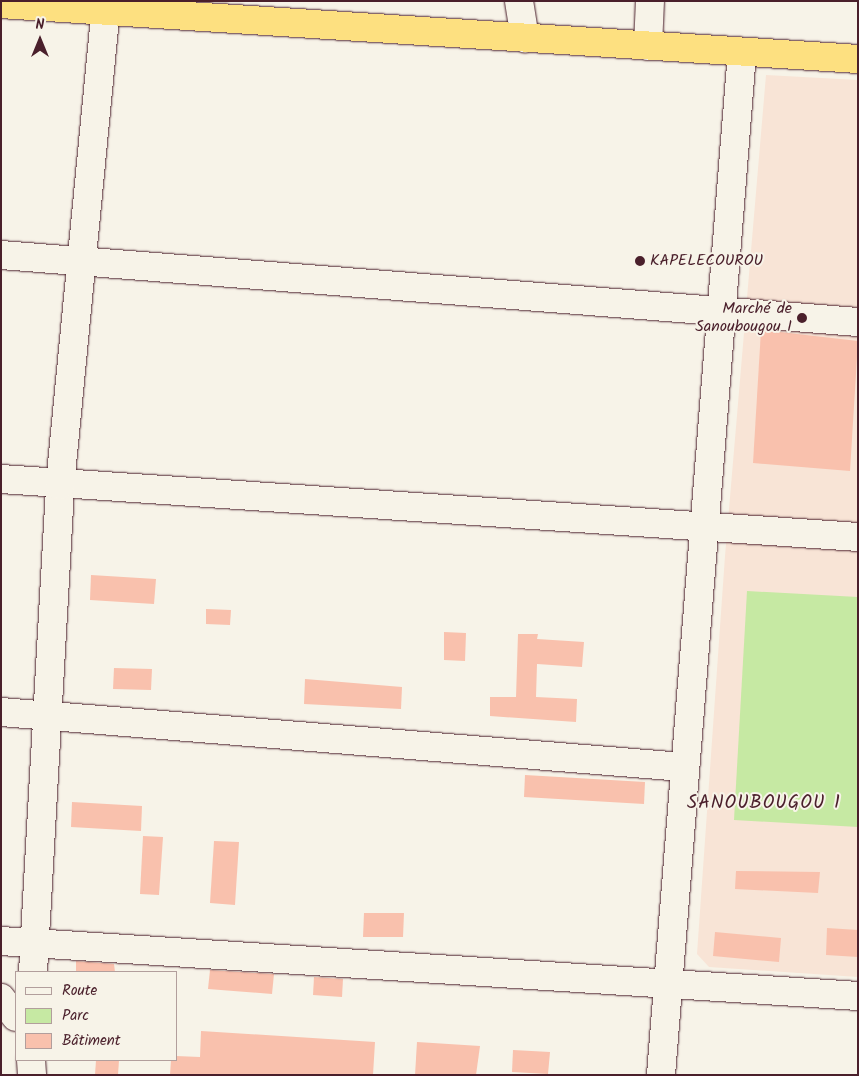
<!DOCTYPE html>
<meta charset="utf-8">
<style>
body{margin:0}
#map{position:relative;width:859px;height:1076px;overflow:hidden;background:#f7f3e8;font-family:Kalam,sans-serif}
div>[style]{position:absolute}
.built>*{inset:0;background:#f8e4d6}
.green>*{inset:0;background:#c6e9a3}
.building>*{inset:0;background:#f9c1ad}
.roads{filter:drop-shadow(0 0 1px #4a1f2b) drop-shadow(0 0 1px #4a1f2b)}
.minor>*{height:28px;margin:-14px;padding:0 14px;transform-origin:14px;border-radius:14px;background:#f7f3e8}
.highway>*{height:28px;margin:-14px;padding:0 14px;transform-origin:14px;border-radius:14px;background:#fde080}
.dots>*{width:14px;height:14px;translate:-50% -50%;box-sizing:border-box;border:2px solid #f7f3e8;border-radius:50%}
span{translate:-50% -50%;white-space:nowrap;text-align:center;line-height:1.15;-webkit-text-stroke:4px #f7f3e8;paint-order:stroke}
.poi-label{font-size:16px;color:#4a1f2b}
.left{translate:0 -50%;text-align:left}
.right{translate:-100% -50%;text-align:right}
.quarter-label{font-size:19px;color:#4a1f2b;letter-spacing:1px}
.frame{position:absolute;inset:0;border:2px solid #4a1f2b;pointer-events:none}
.legend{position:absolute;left:15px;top:971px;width:162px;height:90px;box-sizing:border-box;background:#f7f3e8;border:1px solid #b29e9c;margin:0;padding:6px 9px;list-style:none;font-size:15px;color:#4a1f2b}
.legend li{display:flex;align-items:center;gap:10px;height:25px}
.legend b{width:25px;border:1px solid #b29e9c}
.north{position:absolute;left:15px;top:15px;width:50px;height:50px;-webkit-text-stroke:4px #f7f3e8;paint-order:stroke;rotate:0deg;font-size:14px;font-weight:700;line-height:20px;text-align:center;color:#4a1f2b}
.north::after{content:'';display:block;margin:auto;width:18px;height:22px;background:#4a1f2b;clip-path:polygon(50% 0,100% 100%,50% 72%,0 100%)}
</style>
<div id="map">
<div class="built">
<i style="clip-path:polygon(766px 75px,858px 80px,858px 977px,709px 967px,697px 954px,725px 556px)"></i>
</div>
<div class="green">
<i style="clip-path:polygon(747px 591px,858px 597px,858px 827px,734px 820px)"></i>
</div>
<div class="building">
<i style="clip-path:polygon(761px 330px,858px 341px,850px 471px,753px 463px)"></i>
<i style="clip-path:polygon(91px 575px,156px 579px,154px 604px,90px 600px)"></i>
<i style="clip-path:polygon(206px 609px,231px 610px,230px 625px,206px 624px)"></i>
<i style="clip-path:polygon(444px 632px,466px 633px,465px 661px,444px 660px)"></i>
<i style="clip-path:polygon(518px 634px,538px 634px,537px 639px,584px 642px,582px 667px,537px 664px,536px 697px,577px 699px,576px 722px,490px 716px,490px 697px,516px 697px)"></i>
<i style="clip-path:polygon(114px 668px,152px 669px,151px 690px,113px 689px)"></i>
<i style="clip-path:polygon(305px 679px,402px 687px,401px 709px,304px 704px)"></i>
<i style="clip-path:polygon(525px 775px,645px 782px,644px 804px,524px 797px)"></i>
<i style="clip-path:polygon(72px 802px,142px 806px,141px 831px,71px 827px)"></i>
<i style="clip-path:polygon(143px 836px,163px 837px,159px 895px,140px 894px)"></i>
<i style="clip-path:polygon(214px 841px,239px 842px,235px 905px,210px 903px)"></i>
<i style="clip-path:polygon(736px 871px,820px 872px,818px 893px,735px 889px)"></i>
<i style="clip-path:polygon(364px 913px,404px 913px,403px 937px,363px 937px)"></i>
<i style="clip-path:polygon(827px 928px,858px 930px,858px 957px,826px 955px)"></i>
<i style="clip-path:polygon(715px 932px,781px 938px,779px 962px,713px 956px)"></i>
<i style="clip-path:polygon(76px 961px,114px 964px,115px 972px,76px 972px)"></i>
<i style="clip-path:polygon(210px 970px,274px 974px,272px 994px,208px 989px)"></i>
<i style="clip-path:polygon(314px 977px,343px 979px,342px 997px,313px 995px)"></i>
<i style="clip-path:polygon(201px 1031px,375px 1042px,373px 1075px,170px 1075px,171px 1060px,176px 1060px,176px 1056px,200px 1057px)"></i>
<i style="clip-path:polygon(417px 1042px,480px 1046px,476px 1075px,415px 1075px)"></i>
<i style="clip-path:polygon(513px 1050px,550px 1052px,548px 1074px,512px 1072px)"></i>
<i style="clip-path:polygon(96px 1060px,119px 1060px,118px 1075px,95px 1075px)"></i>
</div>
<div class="roads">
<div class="minor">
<i style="left:519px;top:1px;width:38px;rotate:81deg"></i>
<i style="left:648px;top:46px;width:45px;rotate:-87.5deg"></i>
<i style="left:1px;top:255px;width:860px;rotate:4.47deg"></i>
<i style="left:1px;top:479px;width:859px;rotate:3.87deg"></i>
<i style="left:1px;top:712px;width:684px;rotate:4.61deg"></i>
<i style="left:1px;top:941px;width:859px;rotate:3.67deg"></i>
<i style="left:33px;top:972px;width:488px;rotate:-86.8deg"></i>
<i style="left:60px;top:485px;width:486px;rotate:-84.5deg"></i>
<i style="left:1px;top:998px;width:24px;rotate:52deg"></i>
<i style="left:31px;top:1060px;width:15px;rotate:86deg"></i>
<i style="left:661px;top:1075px;width:1026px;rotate:-85.47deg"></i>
</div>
<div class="highway">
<i style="left:1px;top:4px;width:859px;rotate:3.67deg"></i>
</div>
</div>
<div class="dots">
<i style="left:640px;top:261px;background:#4a1f2b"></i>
<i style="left:802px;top:318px;background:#4a1f2b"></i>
</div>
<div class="poi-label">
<span class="left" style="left:650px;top:261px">KAPELECOUROU</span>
<span class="right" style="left:792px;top:318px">Marché de<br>Sanoubougou I</span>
</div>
<div class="quarter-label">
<span style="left:764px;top:804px">SANOUBOUGOU 1</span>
</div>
<div class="frame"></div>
<ul class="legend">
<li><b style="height:6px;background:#f7f3e8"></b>Route</li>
<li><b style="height:14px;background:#c6e9a3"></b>Parc</li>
<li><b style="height:14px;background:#f9c1ad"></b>Bâtiment</li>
</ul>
<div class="north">N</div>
</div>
